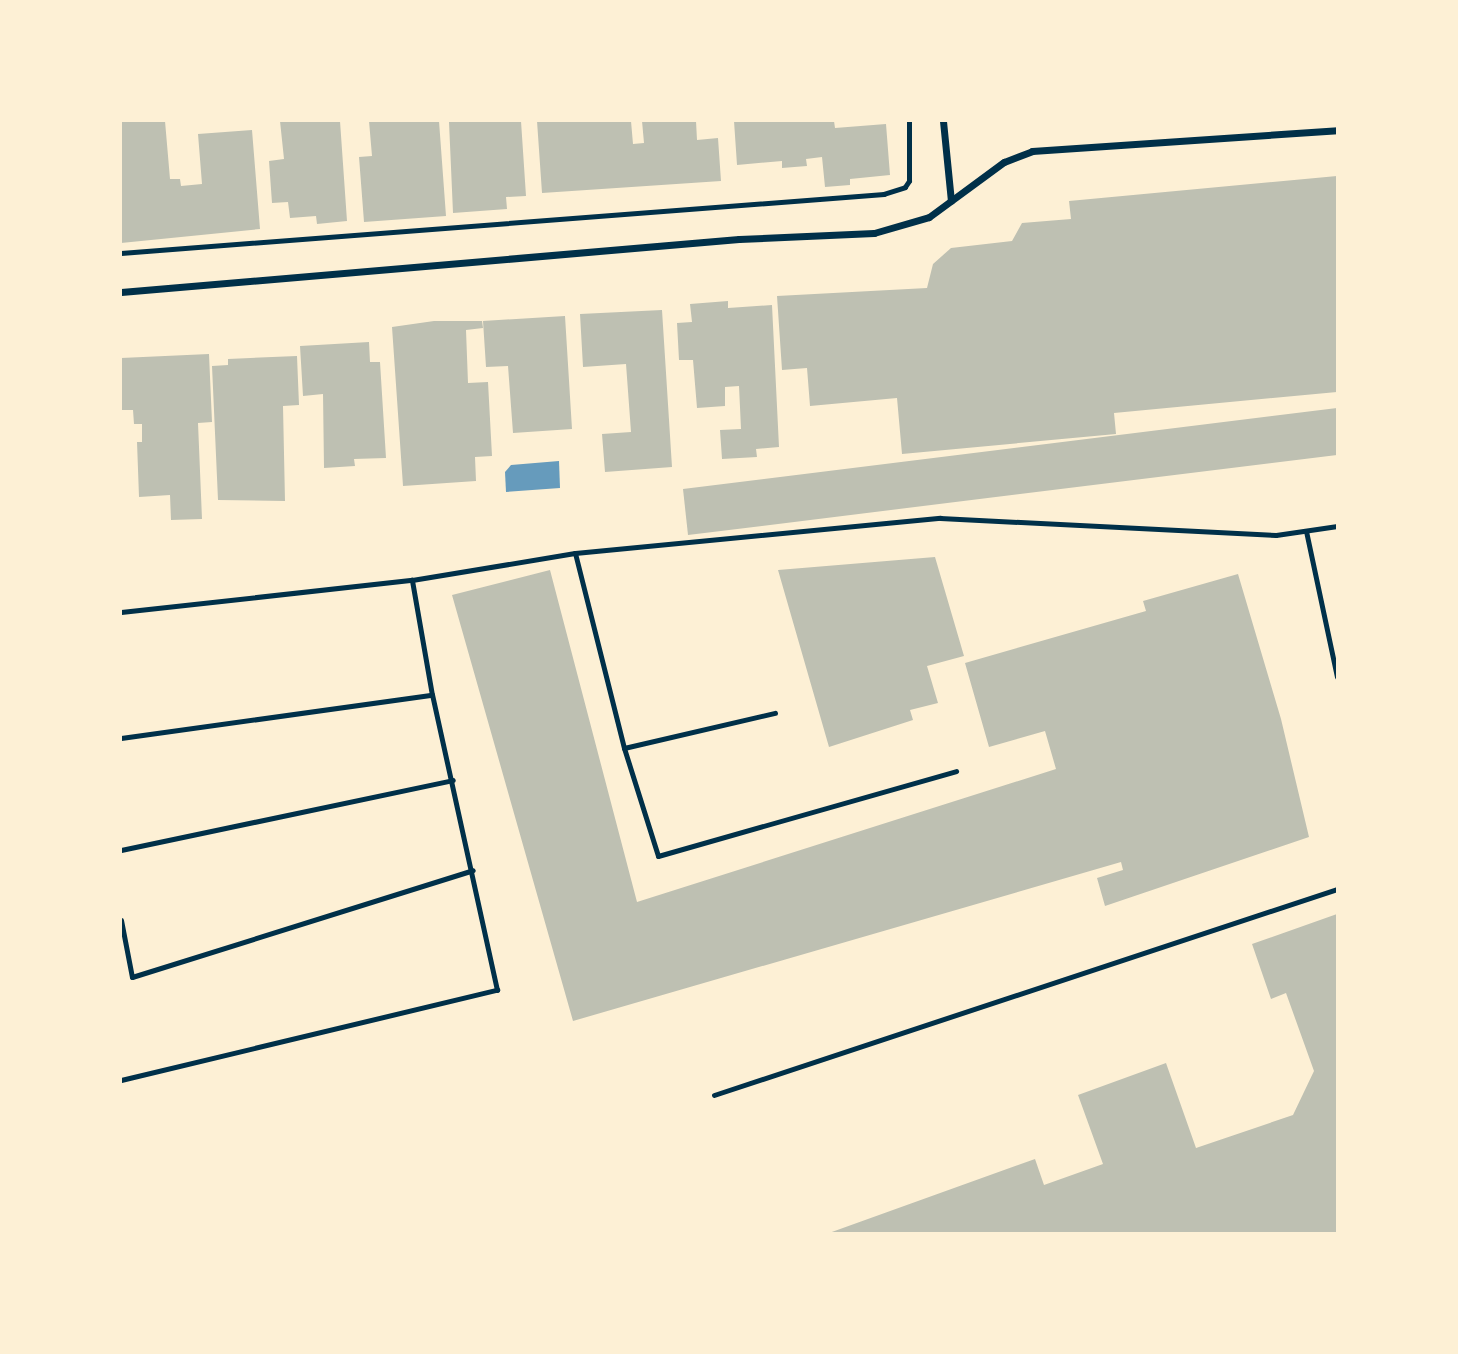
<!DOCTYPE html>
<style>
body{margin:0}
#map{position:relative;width:1458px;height:1354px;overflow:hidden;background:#fdf0d5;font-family:Bitter,serif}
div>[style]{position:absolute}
.water>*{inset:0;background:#669bbc}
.building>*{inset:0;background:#bec0b2}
.path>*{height:4.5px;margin:-2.25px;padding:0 2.25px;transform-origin:2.25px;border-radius:2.25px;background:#003049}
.service>*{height:5px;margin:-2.5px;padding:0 2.5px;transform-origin:2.5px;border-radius:2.5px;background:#003049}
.minor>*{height:7px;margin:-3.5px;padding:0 3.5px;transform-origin:3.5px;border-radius:3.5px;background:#003049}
span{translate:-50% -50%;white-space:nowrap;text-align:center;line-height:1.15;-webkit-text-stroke:7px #fdf0d5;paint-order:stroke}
.frame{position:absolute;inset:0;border:122px solid #fdf0d5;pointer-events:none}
</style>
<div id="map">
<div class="water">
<i style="clip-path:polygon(559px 461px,560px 488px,506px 492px,505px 472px,511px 465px)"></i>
</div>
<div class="building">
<i style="clip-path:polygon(121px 121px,165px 121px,170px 179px,180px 179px,181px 186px,202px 184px,198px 134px,252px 130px,260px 229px,121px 243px)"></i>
<i style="clip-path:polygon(280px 121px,340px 121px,347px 221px,317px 224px,316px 216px,290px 218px,288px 202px,272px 203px,269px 161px,284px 159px)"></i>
<i style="clip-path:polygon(369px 121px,439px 121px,446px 216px,364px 222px,359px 157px,372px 156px)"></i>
<i style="clip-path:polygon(521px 121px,526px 196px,506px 197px,507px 209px,453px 213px,449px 122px)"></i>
<i style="clip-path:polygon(537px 121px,631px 121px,633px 144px,644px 143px,642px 121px,696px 121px,697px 140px,718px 138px,721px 181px,542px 193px)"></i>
<i style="clip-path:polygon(734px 121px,834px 121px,835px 128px,886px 124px,890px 175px,850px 179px,850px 185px,825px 187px,822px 157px,806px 159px,807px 166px,782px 168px,782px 161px,737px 165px)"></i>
<i style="clip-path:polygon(1337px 176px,1337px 392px,1114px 413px,1116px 434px,902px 454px,897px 398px,810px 406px,807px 368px,782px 370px,777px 296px,927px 288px,933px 264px,951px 248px,1012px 241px,1022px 223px,1071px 219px,1069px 201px)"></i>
<i style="clip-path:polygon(728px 301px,728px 308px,772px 305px,779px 447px,756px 449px,757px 457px,722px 459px,720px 430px,741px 429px,739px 386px,725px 387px,725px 406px,697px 408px,693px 360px,679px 360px,677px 323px,692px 322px,690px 304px)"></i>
<i style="clip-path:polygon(662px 310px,672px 467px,605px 472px,602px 434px,631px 432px,626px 364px,583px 367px,580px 314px)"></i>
<i style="clip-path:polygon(565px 316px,572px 429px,513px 433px,508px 366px,486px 367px,483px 321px)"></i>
<i style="clip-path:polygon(434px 321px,482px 321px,483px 328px,466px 330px,468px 383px,488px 382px,492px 456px,475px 457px,476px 481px,403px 486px,392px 327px)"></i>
<i style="clip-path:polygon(369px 342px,370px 362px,380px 362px,386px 458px,354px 459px,355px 466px,324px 468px,323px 394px,303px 396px,300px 346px)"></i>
<i style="clip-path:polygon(209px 354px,212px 422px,198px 423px,202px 519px,171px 520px,170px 495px,139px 497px,137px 442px,142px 442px,142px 424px,134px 424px,133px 410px,121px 410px,121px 358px)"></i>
<i style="clip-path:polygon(297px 356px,299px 405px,283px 406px,285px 501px,218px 500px,212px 366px,228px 365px,228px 359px)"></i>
<i style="clip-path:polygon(1337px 408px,1337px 455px,688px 535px,683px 489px)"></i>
<i style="clip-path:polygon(935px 557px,964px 656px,927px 666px,938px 703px,910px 710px,913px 720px,829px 747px,778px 570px)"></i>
<i style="clip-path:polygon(550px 570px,637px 902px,1056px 769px,1045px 731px,989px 747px,965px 663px,1146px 611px,1143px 601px,1238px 574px,1281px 719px,1309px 837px,1105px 906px,1097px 878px,1123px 870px,1121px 862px,573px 1021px,452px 595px)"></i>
<i style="clip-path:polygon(1337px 914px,1337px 1233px,829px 1233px,1035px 1159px,1044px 1185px,1103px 1164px,1078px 1095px,1166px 1063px,1196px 1148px,1293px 1115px,1314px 1071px,1286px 993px,1271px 999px,1252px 944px)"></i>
</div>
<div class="path">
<i style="left:121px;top:253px;width:765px;rotate:-4.42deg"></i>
<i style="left:884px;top:194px;width:22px;rotate:-18deg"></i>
<i style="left:905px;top:187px;width:7px;rotate:-56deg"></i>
<i style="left:909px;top:181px;width:60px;rotate:-90deg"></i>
</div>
<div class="service">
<i style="left:1306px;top:531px;width:149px;rotate:78deg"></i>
<i style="left:575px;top:553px;width:201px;rotate:75.9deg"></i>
<i style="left:624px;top:748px;width:113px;rotate:72.5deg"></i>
<i style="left:658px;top:856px;width:310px;rotate:-15.9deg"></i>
<i style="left:121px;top:612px;width:293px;rotate:-6.3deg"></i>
<i style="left:121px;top:738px;width:314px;rotate:-7.9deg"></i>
<i style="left:624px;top:748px;width:155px;rotate:-13.1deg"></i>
<i style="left:121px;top:850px;width:339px;rotate:-11.9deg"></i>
<i style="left:121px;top:920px;width:58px;rotate:79.1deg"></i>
<i style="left:132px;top:977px;width:357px;rotate:-17.4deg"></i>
<i style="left:121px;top:1080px;width:387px;rotate:-13.5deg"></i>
<i style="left:497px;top:990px;width:302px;rotate:-102.4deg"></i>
<i style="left:432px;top:695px;width:117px;rotate:-99.9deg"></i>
<i style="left:412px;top:580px;width:165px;rotate:-9.4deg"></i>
<i style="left:575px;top:553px;width:367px;rotate:-5.5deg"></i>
<i style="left:940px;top:518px;width:336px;rotate:2.9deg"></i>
<i style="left:1276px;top:535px;width:62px;rotate:-8.4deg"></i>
<i style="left:714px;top:1095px;width:656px;rotate:-18.3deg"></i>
</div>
<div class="minor">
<i style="left:943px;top:121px;width:80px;rotate:84.3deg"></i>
<i style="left:121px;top:292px;width:620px;rotate:-4.9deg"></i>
<i style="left:739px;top:239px;width:135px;rotate:-2.5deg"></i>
<i style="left:874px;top:233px;width:57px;rotate:-16.2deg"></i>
<i style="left:929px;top:217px;width:93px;rotate:-36.3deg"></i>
<i style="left:1004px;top:162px;width:30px;rotate:-21deg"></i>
<i style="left:1032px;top:151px;width:306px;rotate:-3.9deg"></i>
</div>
<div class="frame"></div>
</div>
